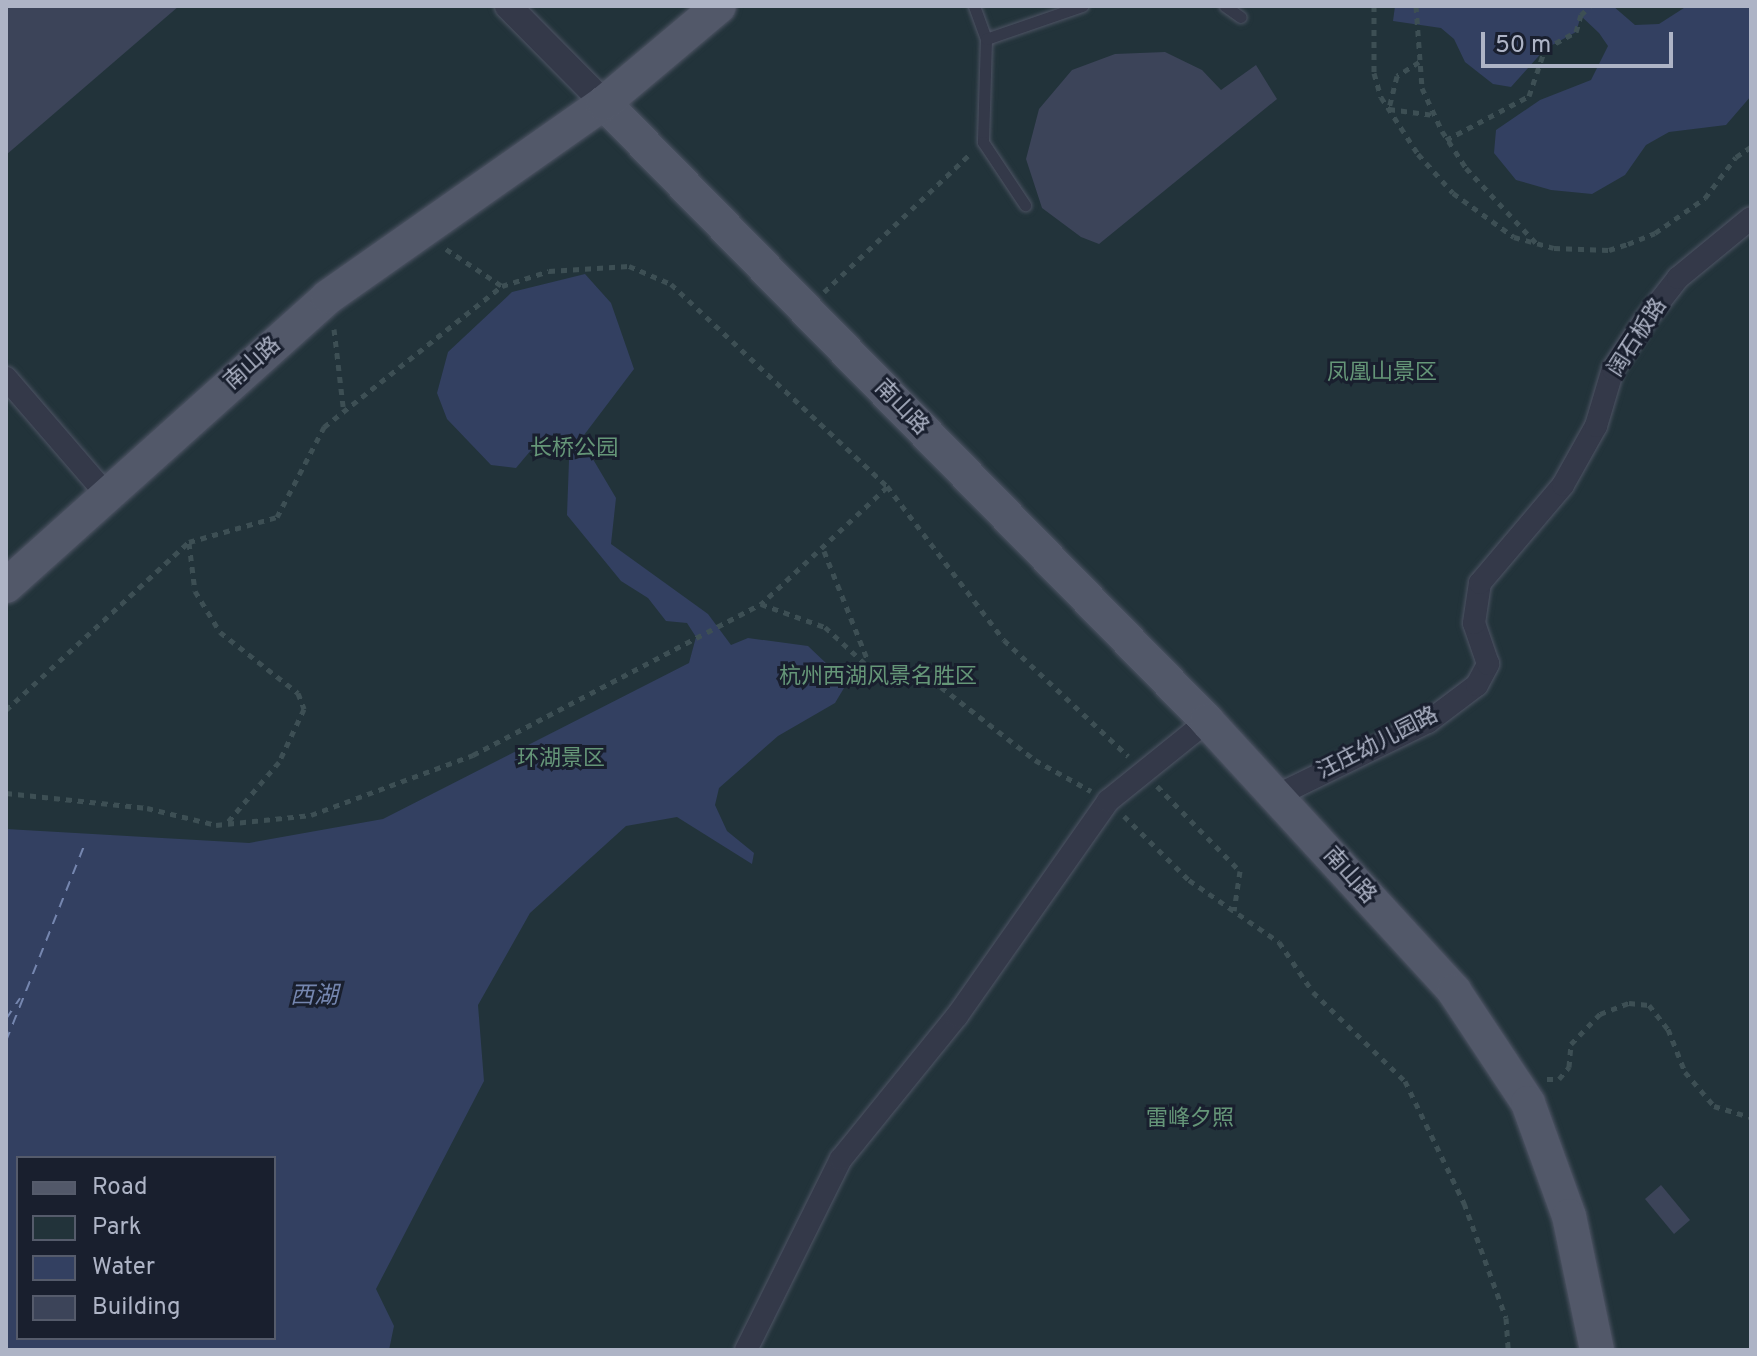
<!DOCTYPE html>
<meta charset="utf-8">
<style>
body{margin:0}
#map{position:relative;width:1757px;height:1356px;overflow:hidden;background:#202739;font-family:Overpass,"Noto Sans SC",sans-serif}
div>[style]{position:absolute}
.green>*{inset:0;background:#22333a}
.water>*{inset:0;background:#334061}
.ferry>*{height:2px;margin-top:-1px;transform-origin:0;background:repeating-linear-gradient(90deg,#7586af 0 10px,transparent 0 18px)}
.building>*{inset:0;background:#3c4459}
.path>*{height:5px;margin-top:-2.5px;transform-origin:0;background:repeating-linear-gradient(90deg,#3d4f54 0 6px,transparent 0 12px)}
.roads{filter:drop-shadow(0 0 2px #4e5464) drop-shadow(0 0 2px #4e5464)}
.service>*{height:11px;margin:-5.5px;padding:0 5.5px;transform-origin:5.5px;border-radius:5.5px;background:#343949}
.minor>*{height:22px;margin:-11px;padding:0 11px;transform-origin:11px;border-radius:11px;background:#343949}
.tertiary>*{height:26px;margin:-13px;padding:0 13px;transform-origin:13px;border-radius:13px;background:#343949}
.primary>*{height:34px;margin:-17px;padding:0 17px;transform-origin:17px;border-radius:17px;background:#525869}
span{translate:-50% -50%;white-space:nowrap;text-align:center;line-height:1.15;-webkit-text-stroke:6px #191f2e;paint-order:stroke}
.street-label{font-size:22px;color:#aeb4c6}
.park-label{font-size:22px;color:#659678}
.water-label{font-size:24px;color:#7586af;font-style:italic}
.frame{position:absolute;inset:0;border:8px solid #aeb4c6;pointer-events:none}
.legend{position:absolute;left:16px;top:1156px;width:260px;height:184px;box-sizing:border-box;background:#191f2e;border:2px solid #555b6b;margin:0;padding:10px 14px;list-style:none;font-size:24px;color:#aeb4c6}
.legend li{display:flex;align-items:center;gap:16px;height:40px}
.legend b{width:40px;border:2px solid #555b6b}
.scale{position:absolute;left:1481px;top:32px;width:192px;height:36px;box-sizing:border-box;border:4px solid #aeb4c6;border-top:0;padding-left:10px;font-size:24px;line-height:28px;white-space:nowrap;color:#aeb4c6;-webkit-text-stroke:6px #191f2e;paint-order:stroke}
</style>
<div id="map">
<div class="green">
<i style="clip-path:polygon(evenodd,6px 6px,1751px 6px,1751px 1350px,6px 1350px,6px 6px,18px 1158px,274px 1158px,274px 1338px,18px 1338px,18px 1158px)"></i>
</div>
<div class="water">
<i style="clip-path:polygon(1395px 6px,1613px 6px,1635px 25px,1659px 24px,1687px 6px,1751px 6px,1751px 96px,1726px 125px,1669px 132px,1646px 145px,1625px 175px,1592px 194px,1551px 190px,1516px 180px,1494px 153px,1496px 130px,1540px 100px,1591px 80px,1608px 46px,1599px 33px,1581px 16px,1576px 32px,1545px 49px,1511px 87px,1493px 84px,1465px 62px,1454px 39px,1441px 28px,1393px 21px)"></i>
<i style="clip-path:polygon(evenodd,585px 274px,611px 303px,634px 369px,581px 439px,616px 498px,611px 544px,708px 614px,731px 645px,748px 638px,808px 646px,847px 683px,835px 703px,778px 736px,719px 788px,715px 805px,727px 831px,754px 853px,752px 864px,677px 817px,626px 826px,530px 913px,478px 1005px,484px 1081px,376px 1289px,394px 1326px,389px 1350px,6px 1350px,6px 829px,249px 843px,383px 819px,689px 663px,696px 637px,687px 623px,666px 621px,648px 598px,621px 581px,567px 515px,569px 460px,557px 433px,537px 443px,516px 468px,491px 465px,447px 419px,437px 393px,448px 352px,512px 292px,585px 274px,18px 1158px,274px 1158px,274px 1338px,18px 1338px,18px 1158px)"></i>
</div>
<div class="ferry">
<i style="left:6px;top:1019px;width:25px;rotate:-56deg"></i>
<i style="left:6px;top:1041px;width:215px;rotate:-68.2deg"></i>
</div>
<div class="building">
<i style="clip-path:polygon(6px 6px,179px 6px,6px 155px)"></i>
<i style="clip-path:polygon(1165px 52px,1202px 70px,1221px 90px,1256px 65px,1277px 99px,1099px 244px,1081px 237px,1042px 208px,1026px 159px,1039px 109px,1072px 70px,1115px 54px)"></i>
<i style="clip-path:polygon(1661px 1185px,1690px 1220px,1674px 1234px,1645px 1199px)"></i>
</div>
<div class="path">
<i style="left:1374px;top:6px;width:67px;rotate:90deg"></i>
<i style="left:1374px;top:73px;width:25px;rotate:74deg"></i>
<i style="left:1381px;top:97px;width:68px;rotate:57deg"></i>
<i style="left:1418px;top:154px;width:52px;rotate:48.1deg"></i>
<i style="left:1453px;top:193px;width:75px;rotate:35.8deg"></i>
<i style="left:1514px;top:237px;width:41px;rotate:15.4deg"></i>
<i style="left:1554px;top:248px;width:55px;rotate:2.1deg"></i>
<i style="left:1609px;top:250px;width:20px;rotate:-18deg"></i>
<i style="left:1628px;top:244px;width:29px;rotate:-22deg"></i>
<i style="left:1655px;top:233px;width:61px;rotate:-35deg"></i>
<i style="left:1705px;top:198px;width:51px;rotate:-52.9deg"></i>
<i style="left:1736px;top:157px;width:18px;rotate:-34deg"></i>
<i style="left:1416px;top:6px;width:82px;rotate:85.8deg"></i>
<i style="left:1422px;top:88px;width:47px;rotate:65.1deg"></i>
<i style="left:1442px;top:131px;width:44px;rotate:57deg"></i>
<i style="left:1466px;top:168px;width:103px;rotate:47deg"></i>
<i style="left:1419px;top:62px;width:26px;rotate:148deg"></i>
<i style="left:1397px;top:76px;width:34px;rotate:104deg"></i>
<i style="left:1389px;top:109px;width:45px;rotate:7.6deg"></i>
<i style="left:1446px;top:140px;width:94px;rotate:-27.9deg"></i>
<i style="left:1529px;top:96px;width:50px;rotate:-71.2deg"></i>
<i style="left:1545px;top:49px;width:35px;rotate:-29deg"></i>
<i style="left:1576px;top:32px;width:18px;rotate:-74deg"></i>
<i style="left:1581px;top:15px;width:13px;rotate:-45deg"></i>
<i style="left:446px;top:249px;width:67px;rotate:33.5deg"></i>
<i style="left:824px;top:292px;width:202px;rotate:-43.4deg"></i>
<i style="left:334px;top:329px;width:78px;rotate:83.3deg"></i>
<i style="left:887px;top:487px;width:172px;rotate:137.1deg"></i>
<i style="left:761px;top:604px;width:68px;rotate:19.8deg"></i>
<i style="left:825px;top:627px;width:64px;rotate:42.5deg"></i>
<i style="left:872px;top:670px;width:71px;rotate:13.8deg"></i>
<i style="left:941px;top:687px;width:119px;rotate:37.8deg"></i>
<i style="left:1035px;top:760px;width:64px;rotate:29deg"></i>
<i style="left:189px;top:543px;width:48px;rotate:82.9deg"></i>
<i style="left:195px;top:591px;width:48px;rotate:58.6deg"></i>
<i style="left:220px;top:632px;width:99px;rotate:38deg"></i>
<i style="left:298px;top:693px;width:17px;rotate:69deg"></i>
<i style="left:304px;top:709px;width:59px;rotate:115.3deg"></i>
<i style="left:279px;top:762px;width:82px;rotate:130.5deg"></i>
<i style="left:824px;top:551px;width:124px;rotate:68.2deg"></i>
<i style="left:6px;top:710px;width:248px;rotate:-42.6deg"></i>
<i style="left:189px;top:542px;width:91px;rotate:-15.9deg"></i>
<i style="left:277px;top:517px;width:102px;rotate:-62.4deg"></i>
<i style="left:324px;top:427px;width:227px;rotate:-38.4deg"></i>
<i style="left:502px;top:286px;width:49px;rotate:-17.7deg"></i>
<i style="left:549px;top:271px;width:80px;rotate:-3.6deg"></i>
<i style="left:629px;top:266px;width:46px;rotate:23.2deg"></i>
<i style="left:671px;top:284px;width:296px;rotate:43.1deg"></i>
<i style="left:887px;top:486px;width:193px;rotate:52.8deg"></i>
<i style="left:1004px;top:640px;width:170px;rotate:43.1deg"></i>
<i style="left:1157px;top:786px;width:119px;rotate:45.7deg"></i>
<i style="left:1240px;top:871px;width:40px;rotate:98.5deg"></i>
<i style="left:6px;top:793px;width:142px;rotate:6.1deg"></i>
<i style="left:147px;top:808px;width:71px;rotate:13.8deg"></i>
<i style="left:216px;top:825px;width:96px;rotate:-6deg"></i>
<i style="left:311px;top:815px;width:173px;rotate:-20.3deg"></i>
<i style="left:473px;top:755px;width:325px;rotate:-27.7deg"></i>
<i style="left:1124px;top:816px;width:91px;rotate:44.6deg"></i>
<i style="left:1189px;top:880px;width:109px;rotate:34.6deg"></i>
<i style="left:1279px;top:942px;width:60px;rotate:55.8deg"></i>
<i style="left:1313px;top:992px;width:128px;rotate:44.1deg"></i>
<i style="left:1405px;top:1081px;width:136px;rotate:64.2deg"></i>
<i style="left:1464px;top:1203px;width:122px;rotate:69.9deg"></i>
<i style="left:1506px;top:1318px;width:32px;rotate:86deg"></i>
<i style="left:1547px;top:1079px;width:12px"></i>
<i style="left:1559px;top:1079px;width:16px;rotate:-50deg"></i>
<i style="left:1569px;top:1067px;width:23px;rotate:-85deg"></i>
<i style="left:1571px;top:1044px;width:42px;rotate:-46deg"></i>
<i style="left:1600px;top:1014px;width:31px;rotate:-21deg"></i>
<i style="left:1629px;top:1003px;width:20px;rotate:6deg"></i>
<i style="left:1649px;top:1005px;width:31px;rotate:52deg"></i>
<i style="left:1668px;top:1029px;width:46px;rotate:68.4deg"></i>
<i style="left:1685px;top:1072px;width:45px;rotate:49.5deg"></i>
<i style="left:1714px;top:1106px;width:39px;rotate:17deg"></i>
</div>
<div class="roads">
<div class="service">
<i style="left:974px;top:6px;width:35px;rotate:70deg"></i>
<i style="left:986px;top:39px;width:103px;rotate:91.7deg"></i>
<i style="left:983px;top:142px;width:76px;rotate:56.3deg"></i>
<i style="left:1225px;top:6px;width:19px;rotate:35deg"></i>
<i style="left:986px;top:39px;width:102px;rotate:-19deg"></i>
</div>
<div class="minor">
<i style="left:6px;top:378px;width:155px;rotate:49.2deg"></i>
<i style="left:1276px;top:796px;width:169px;rotate:-26deg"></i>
<i style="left:1428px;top:722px;width:61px;rotate:-37.1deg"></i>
<i style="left:1477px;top:685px;width:24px;rotate:-62deg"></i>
<i style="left:1488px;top:664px;width:43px;rotate:-108.9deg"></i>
<i style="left:1474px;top:623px;width:40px;rotate:-81.5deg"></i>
<i style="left:1480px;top:583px;width:128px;rotate:-49.7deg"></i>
<i style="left:1563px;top:485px;width:68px;rotate:-60.8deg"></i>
<i style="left:1596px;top:426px;width:59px;rotate:-73.4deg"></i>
<i style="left:1613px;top:369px;width:60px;rotate:-56.6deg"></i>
<i style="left:1646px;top:319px;width:52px;rotate:-52deg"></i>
<i style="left:1678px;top:278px;width:94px;rotate:-39.4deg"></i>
<i style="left:746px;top:1350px;width:213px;rotate:-63.6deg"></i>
<i style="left:841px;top:1159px;width:184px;rotate:-51deg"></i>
<i style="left:957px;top:1016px;width:263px;rotate:-54.9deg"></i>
<i style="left:1108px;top:801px;width:127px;rotate:-38.9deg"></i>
</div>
<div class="tertiary">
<i style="left:508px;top:6px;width:136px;rotate:45.3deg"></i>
</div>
<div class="primary">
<i style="left:604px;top:103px;width:863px;rotate:45.7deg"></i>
<i style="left:1207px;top:721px;width:366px;rotate:47.5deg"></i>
<i style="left:1454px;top:991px;width:134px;rotate:56.5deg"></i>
<i style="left:1528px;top:1103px;width:120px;rotate:70.1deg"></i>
<i style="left:1569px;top:1216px;width:137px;rotate:78.2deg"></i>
<i style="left:6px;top:586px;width:433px;rotate:-41.9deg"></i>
<i style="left:328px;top:297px;width:337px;rotate:-35.1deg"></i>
<i style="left:604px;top:103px;width:150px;rotate:-40.1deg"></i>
</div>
</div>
<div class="street-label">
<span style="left:1638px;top:338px;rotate:-57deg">阔石板路</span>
<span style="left:253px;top:364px;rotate:-42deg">南山路</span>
<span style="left:901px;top:408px;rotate:46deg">南山路</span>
<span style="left:1378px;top:744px;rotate:-27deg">汪庄幼儿园路</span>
<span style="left:1349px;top:876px;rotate:48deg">南山路</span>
</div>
<div class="park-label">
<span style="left:1382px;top:374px">凤凰山景区</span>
<span style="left:574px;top:450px">长桥公园</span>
<span style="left:878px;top:678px">杭州西湖风景名胜区</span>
<span style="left:561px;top:760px">环湖景区</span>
<span style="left:1190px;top:1120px">雷峰夕照</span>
</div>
<div class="water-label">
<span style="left:314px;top:998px">西湖</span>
</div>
<div class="frame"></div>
<ul class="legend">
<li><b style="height:10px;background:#525869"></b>Road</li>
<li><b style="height:22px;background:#22333a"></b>Park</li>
<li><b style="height:22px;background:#334061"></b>Water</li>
<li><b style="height:22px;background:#3c4459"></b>Building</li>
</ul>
<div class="scale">50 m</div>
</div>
